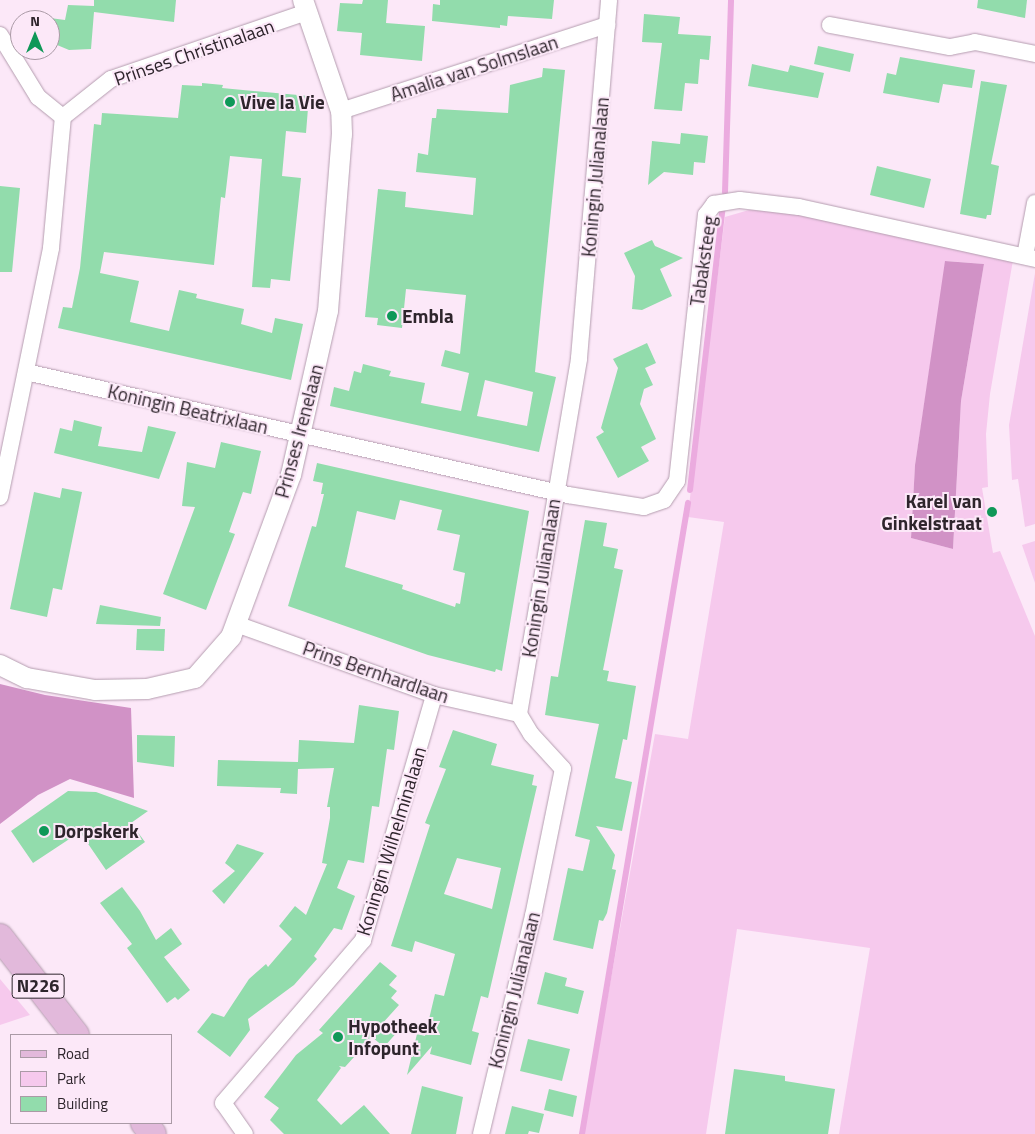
<!DOCTYPE html>
<style>
body{margin:0}
#map{position:relative;width:1035px;height:1134px;overflow:hidden;background:#fce8f8;font-family:"Titillium Web",sans-serif}
div>[style]{position:absolute}
.green>*{inset:0;background:#f6c9ed}
.forest>*{inset:0;background:#d192c6}
.stream>*{height:6px;margin:-3px;padding:0 3px;transform-origin:3px;border-radius:3px;background:#ebabdf}
.building>*{inset:0;background:#92dcac}
.roads{filter:drop-shadow(0 0 1px #b49daf) drop-shadow(0 0 1px #b49daf)}
.minor>*{height:16px;margin:-8px;padding:0 8px;transform-origin:8px;border-radius:8px;background:#fff}
.tertiary>*{height:20px;margin:-10px;padding:0 10px;transform-origin:10px;border-radius:10px;background:#fff}
.primary>*{height:26px;margin:-13px;padding:0 13px;transform-origin:13px;border-radius:13px;background:#e2b9db}
.dots>*{width:14px;height:14px;translate:-50% -50%;box-sizing:border-box;border:2px solid #fce8f8;border-radius:50%}
span{translate:-50% -50%;white-space:nowrap;text-align:center;line-height:1.15;-webkit-text-stroke:4px #fce8f8;paint-order:stroke}
.shield-label span{padding:1px 4px;background:#fce8f8;border:1px solid;border-radius:4px;-webkit-text-stroke-width:0}
.shield-label{font-size:18px;color:#2e252c;font-weight:700}
.street-label{font-size:19px;color:#2e252c}
.poi-label{font-size:19px;color:#2e252c;font-weight:700}
.left{translate:0 -50%;text-align:left}
.right{translate:-100% -50%;text-align:right}
.legend{position:absolute;left:10px;top:1034px;width:162px;height:90px;box-sizing:border-box;background:#fce8f8;border:1px solid #aa9aa6;margin:0;padding:6px 9px;list-style:none;font-size:15px;color:#2e252c}
.legend li{display:flex;align-items:center;gap:10px;height:25px}
.legend b{width:25px;border:1px solid #aa9aa6}
.north{position:absolute;left:10px;top:10px;width:50px;height:50px;box-sizing:border-box;background:#fce8f8;border:1px solid #aa9aa6;border-radius:50%;rotate:0deg;font-size:14px;font-weight:700;line-height:20px;text-align:center;color:#2e252c}
.north::after{content:'';display:block;margin:auto;width:18px;height:22px;background:#0f9858;clip-path:polygon(50% 0,100% 100%,50% 72%,0 100%)}
</style>
<div id="map">
<div class="green">
<i style="clip-path:polygon(evenodd,749px 210px,782px 211px,1013px 260px,990px 394px,986px 434px,988px 487px,982px 488px,993px 553px,1000px 551px,1035px 636px,1035px 1134px,839px 1134px,870px 948px,737px 929px,706px 1134px,583px 1134px,655px 734px,688px 739px,724px 522px,688px 517px,693px 469px,725px 217px,749px 210px,946px 261px,984px 264px,961px 401px,953px 549px,911px 538px,915px 465px,946px 261px)"></i>
<i style="clip-path:polygon(1035px 273px,1035px 524px,1025px 527px,1018px 479px,1012px 480px,1009px 425px)"></i>
<i style="clip-path:polygon(1035px 541px,1035px 583px,1022px 545px)"></i>
<i style="clip-path:polygon(0 979px,30px 1015px,0 1025px)"></i>
</div>
<div class="forest">
<i style="clip-path:polygon(945px 261px,984px 264px,961px 401px,953px 549px,911px 538px,915px 465px)"></i>
<i style="clip-path:polygon(0 684px,45px 695px,131px 708px,134px 798px,70px 779px,38px 795px,0 824px)"></i>
</div>
<div class="stream">
<i style="left:725px;top:192px;width:192px;rotate:-88.2deg"></i>
<i style="left:690px;top:490px;width:286px;rotate:-83.4deg"></i>
<i style="left:582px;top:1134px;width:640px;rotate:-80.46deg"></i>
</div>
<div class="building">
<i style="clip-path:polygon(94px 0,176px 0,174px 22px,94px 12px,91px 49px,69px 50px,50px 42px,50px 18px,65px 20px,68px 5px,94px 6px)"></i>
<i style="clip-path:polygon(363px 0,388px 0,386px 23px,425px 26px,422px 61px,360px 55px,362px 33px,337px 31px,340px 3px,362px 4px)"></i>
<i style="clip-path:polygon(440px 0,554px 0,552px 19px,508px 16px,507px 26px,500px 25px,500px 28px,432px 21px,433px 4px,440px 5px)"></i>
<i style="clip-path:polygon(978px 0,1027px 0,1025px 18px,977px 8px)"></i>
<i style="clip-path:polygon(644px 14px,680px 17px,678px 34px,711px 36px,709px 60px,700px 59px,698px 84px,685px 83px,682px 111px,654px 109px,662px 43px,642px 42px)"></i>
<i style="clip-path:polygon(818px 46px,854px 54px,850px 72px,814px 64px)"></i>
<i style="clip-path:polygon(900px 57px,975px 70px,972px 88px,943px 84px,939px 103px,883px 93px,887px 73px,896px 75px)"></i>
<i style="clip-path:polygon(752px 64px,788px 72px,790px 65px,824px 73px,818px 98px,748px 86px)"></i>
<i style="clip-path:polygon(evenodd,543px 68px,565px 70px,535px 372px,556px 377px,539px 452px,330px 406px,334px 387px,349px 391px,354px 371px,361px 373px,363px 364px,391px 371px,389px 376px,425px 383px,421px 403px,461px 411px,469px 373px,441px 366px,445px 350px,460px 354px,466px 295px,406px 289px,402px 328px,377px 325px,378px 318px,365px 317px,378px 189px,406px 192px,405px 207px,473px 215px,476px 178px,416px 172px,418px 153px,428px 155px,432px 118px,436px 118px,437px 109px,508px 113px,510px 85px,542px 77px,543px 68px,485px 380px,533px 392px,527px 426px,477px 416px,485px 380px)"></i>
<i style="clip-path:polygon(981px 81px,1007px 85px,991px 164px,999px 166px,991px 215px,987px 215px,986px 219px,960px 214px)"></i>
<i style="clip-path:polygon(202px 83px,223px 85px,222px 88px,309px 96px,306px 133px,286px 131px,282px 176px,301px 178px,290px 281px,271px 279px,270px 288px,252px 287px,262px 159px,230px 156px,225px 198px,221px 197px,214px 265px,104px 252px,100px 273px,139px 281px,130px 322px,169px 331px,179px 290px,197px 294px,196px 298px,244px 309px,241px 324px,272px 333px,275px 318px,303px 324px,291px 380px,58px 328px,63px 307px,72px 308px,80px 268px,94px 124px,101px 125px,102px 113px,178px 118px,182px 85px,202px 86px)"></i>
<i style="clip-path:polygon(681px 133px,708px 136px,705px 163px,694px 162px,693px 175px,664px 172px,648px 185px,652px 141px,680px 144px)"></i>
<i style="clip-path:polygon(877px 166px,931px 179px,924px 208px,870px 195px)"></i>
<i style="clip-path:polygon(0 186px,20px 188px,12px 272px,0 272px)"></i>
<i style="clip-path:polygon(652px 240px,655px 246px,683px 258px,660px 269px,672px 296px,642px 310px,632px 309px,635px 276px,624px 253px)"></i>
<i style="clip-path:polygon(647px 343px,656px 363px,645px 368px,653px 385px,644px 389px,640px 404px,656px 439px,641px 447px,649px 461px,618px 478px,596px 437px,604px 432px,601px 428px,618px 368px,613px 359px)"></i>
<i style="clip-path:polygon(74px 420px,102px 427px,98px 446px,142px 452px,148px 426px,176px 432px,159px 479px,54px 453px,60px 428px,72px 431px)"></i>
<i style="clip-path:polygon(221px 442px,261px 451px,251px 494px,243px 492px,229px 532px,235px 534px,206px 610px,163px 594px,195px 507px,182px 506px,187px 462px,215px 468px)"></i>
<i style="clip-path:polygon(evenodd,317px 463px,529px 511px,502px 671px,496px 669px,495px 672px,428px 655px,288px 606px,312px 526px,316px 527px,324px 494px,321px 494px,323px 483px,313px 481px,317px 463px,400px 500px,442px 510px,437px 530px,460px 535px,453px 570px,465px 573px,460px 604px,456px 603px,455px 607px,402px 589px,403px 585px,345px 567px,357px 511px,395px 520px,400px 500px)"></i>
<i style="clip-path:polygon(62px 488px,82px 492px,62px 590px,53px 588px,47px 617px,10px 609px,34px 492px,60px 498px)"></i>
<i style="clip-path:polygon(585px 520px,607px 523px,603px 546px,618px 549px,614px 568px,623px 570px,603px 670px,609px 671px,607px 681px,636px 686px,627px 740px,623px 739px,615px 778px,632px 782px,622px 831px,596px 826px,615px 855px,612px 869px,616px 870px,607px 913px,603px 921px,599px 920px,593px 949px,553px 940px,568px 868px,583px 871px,590px 840px,575px 836px,599px 724px,545px 715px,551px 676px,558px 677px)"></i>
<i style="clip-path:polygon(100px 605px,161px 617px,160px 626px,96px 624px)"></i>
<i style="clip-path:polygon(137px 629px,165px 629px,164px 651px,136px 650px)"></i>
<i style="clip-path:polygon(359px 705px,399px 711px,394px 750px,387px 749px,379px 807px,372px 806px,364px 863px,348px 860px,337px 888px,355px 896px,342px 930px,334px 928px,314px 956px,317px 959px,294px 985px,248px 1019px,250px 1030px,230px 1057px,197px 1032px,212px 1013px,224px 1017px,249px 979px,266px 964px,268px 967px,292px 939px,279px 926px,295px 906px,306px 915px,327px 864px,322px 863px,330px 818px,330px 807px,327px 807px,334px 768px,298px 769px,297px 794px,280px 793px,281px 788px,217px 786px,218px 760px,298px 762px,299px 740px,354px 743px)"></i>
<i style="clip-path:polygon(evenodd,453px 730px,497px 744px,491px 765px,534px 775px,532px 785px,537px 786px,488px 998px,481px 996px,472px 1031px,479px 1033px,471px 1065px,430px 1054px,432px 1046px,407px 1075px,417px 1034px,425px 1036px,435px 994px,444px 996px,455px 954px,415px 941px,412px 952px,391px 946px,430px 825px,425px 823px,446px 769px,439px 767px,453px 730px,457px 858px,501px 868px,492px 909px,444px 894px,457px 858px)"></i>
<i style="clip-path:polygon(137px 735px,175px 736px,174px 767px,137px 762px)"></i>
<i style="clip-path:polygon(68px 791px,96px 792px,148px 811px,131px 823px,145px 842px,106px 870px,80px 832px,33px 863px,11px 831px)"></i>
<i style="clip-path:polygon(237px 844px,264px 853px,224px 904px,212px 891px,235px 871px,225px 863px)"></i>
<i style="clip-path:polygon(122px 887px,140px 911px,156px 940px,171px 928px,182px 944px,164px 957px,190px 990px,178px 1000px,175px 997px,167px 1003px,127px 948px,132px 944px,100px 903px)"></i>
<i style="clip-path:polygon(380px 962px,397px 976px,389px 985px,397px 991px,391px 998px,399px 1005px,381px 1025px,399px 1030px,384px 1047px,372px 1037px,345px 1067px,339px 1066px,341px 1068px,317px 1100px,341px 1125px,364px 1105px,390px 1134px,284px 1134px,270px 1120px,279px 1108px,264px 1097px,296px 1055px,323px 1033px,319px 1030px)"></i>
<i style="clip-path:polygon(545px 972px,567px 978px,565px 986px,584px 991px,578px 1014px,537px 1004px)"></i>
<i style="clip-path:polygon(528px 1039px,570px 1049px,562px 1081px,520px 1071px)"></i>
<i style="clip-path:polygon(734px 1069px,785px 1076px,785px 1081px,835px 1089px,828px 1134px,725px 1134px)"></i>
<i style="clip-path:polygon(422px 1086px,463px 1097px,456px 1134px,411px 1134px)"></i>
<i style="clip-path:polygon(549px 1089px,577px 1096px,573px 1117px,544px 1110px)"></i>
<i style="clip-path:polygon(512px 1106px,544px 1114px,539px 1133px,529px 1131px,528px 1134px,505px 1134px)"></i>
</div>
<div class="roads">
<div class="minor">
<i style="left:830px;top:25px;width:122px;rotate:10.4deg"></i>
<i style="left:950px;top:47px;width:25px;rotate:-11deg"></i>
<i style="left:975px;top:42px;width:61px;rotate:11.3deg"></i>
<i style="left:0;top:35px;width:73px;rotate:58.5deg"></i>
<i style="left:38px;top:97px;width:32px;rotate:39deg"></i>
<i style="left:341px;top:111px;width:280px;rotate:-17.9deg"></i>
<i style="left:63px;top:117px;width:61px;rotate:-38.4deg"></i>
<i style="left:111px;top:79px;width:207px;rotate:-18.9deg"></i>
<i style="left:1025px;top:256px;width:54px;rotate:-79.3deg"></i>
<i style="left:26px;top:372px;width:556px;rotate:12.79deg"></i>
<i style="left:568px;top:495px;width:77px;rotate:9deg"></i>
<i style="left:644px;top:507px;width:21px;rotate:-19deg"></i>
<i style="left:664px;top:500px;width:23px;rotate:-56deg"></i>
<i style="left:677px;top:481px;width:268px;rotate:-83.8deg"></i>
<i style="left:706px;top:215px;width:14px;rotate:-54deg"></i>
<i style="left:714px;top:204px;width:26px;rotate:-9deg"></i>
<i style="left:740px;top:200px;width:59px;rotate:6.8deg"></i>
<i style="left:799px;top:207px;width:242px;rotate:12.4deg"></i>
<i style="left:0;top:497px;width:254px;rotate:-78.4deg"></i>
<i style="left:51px;top:248px;width:132px;rotate:-84.8deg"></i>
<i style="left:236px;top:624px;width:210px;rotate:19.7deg"></i>
<i style="left:434px;top:695px;width:87px;rotate:12.6deg"></i>
<i style="left:245px;top:1134px;width:38px;rotate:-125deg"></i>
<i style="left:223px;top:1103px;width:215px;rotate:-49.3deg"></i>
<i style="left:363px;top:940px;width:255px;rotate:-73.8deg"></i>
<i style="left:481px;top:1134px;width:224px;rotate:-76.6deg"></i>
<i style="left:533px;top:916px;width:150px;rotate:-78.5deg"></i>
<i style="left:563px;top:769px;width:47px;rotate:-132.4deg"></i>
<i style="left:531px;top:734px;width:23px;rotate:-121deg"></i>
<i style="left:519px;top:714px;width:361px;rotate:-80.4deg"></i>
<i style="left:579px;top:358px;width:359px;rotate:-85.2deg"></i>
</div>
<div class="tertiary">
<i style="left:0;top:665px;width:30px;rotate:26deg"></i>
<i style="left:27px;top:678px;width:69px;rotate:10deg"></i>
<i style="left:95px;top:690px;width:52px;rotate:-1.1deg"></i>
<i style="left:147px;top:689px;width:49px;rotate:-12.9deg"></i>
<i style="left:195px;top:678px;width:55px;rotate:-48.7deg"></i>
<i style="left:231px;top:637px;width:173px;rotate:-69.7deg"></i>
<i style="left:291px;top:475px;width:168px;rotate:-77.3deg"></i>
<i style="left:328px;top:311px;width:178px;rotate:-85.5deg"></i>
<i style="left:342px;top:134px;width:23px;rotate:-92deg"></i>
<i style="left:341px;top:111px;width:117px;rotate:-108.9deg"></i>
</div>
<div class="primary">
<i style="left:0;top:937px;width:124px;rotate:52.2deg"></i>
<i style="left:144px;top:1123px;width:14px;rotate:51deg"></i>
</div>
</div>
<div class="dots">
<i style="left:230px;top:102px;background:#0f9858"></i>
<i style="left:392px;top:316px;background:#0f9858"></i>
<i style="left:992px;top:512px;background:#0f9858"></i>
<i style="left:44px;top:831px;background:#0f9858"></i>
<i style="left:338px;top:1037px;background:#0f9858"></i>
</div>
<div class="shield-label">
<span style="left:38px;top:986px">N226</span>
</div>
<div class="street-label">
<span style="left:194px;top:52px;rotate:-19deg">Prinses Christinalaan</span>
<span style="left:474px;top:68px;rotate:-18deg">Amalia van Solmslaan</span>
<span style="left:595px;top:177px;rotate:-85deg">Koningin Julianalaan</span>
<span style="left:703px;top:261px;rotate:-82deg">Tabaksteeg</span>
<span style="left:188px;top:409px;rotate:13deg">Koningin Beatrixlaan</span>
<span style="left:299px;top:431px;rotate:-75deg">Prinses Irenelaan</span>
<span style="left:541px;top:578px;rotate:-81deg">Koningin Julianalaan</span>
<span style="left:376px;top:672px;rotate:19deg">Prins Bernhardlaan</span>
<span style="left:391px;top:841px;rotate:-73deg">Koningin Wilhelminalaan</span>
<span style="left:514px;top:990px;rotate:-76deg">Koningin Julianalaan</span>
</div>
<div class="poi-label">
<span class="left" style="left:240px;top:102px">Vive la Vie</span>
<span class="left" style="left:402px;top:316px">Embla</span>
<span class="right" style="left:982px;top:512px">Karel van<br>Ginkelstraat</span>
<span class="left" style="left:54px;top:831px">Dorpskerk</span>
<span class="left" style="left:348px;top:1037px">Hypotheek<br>Infopunt</span>
</div>
<ul class="legend">
<li><b style="height:6px;background:#e2b9db"></b>Road</li>
<li><b style="height:14px;background:#f6c9ed"></b>Park</li>
<li><b style="height:14px;background:#92dcac"></b>Building</li>
</ul>
<div class="north">N</div>
</div>
